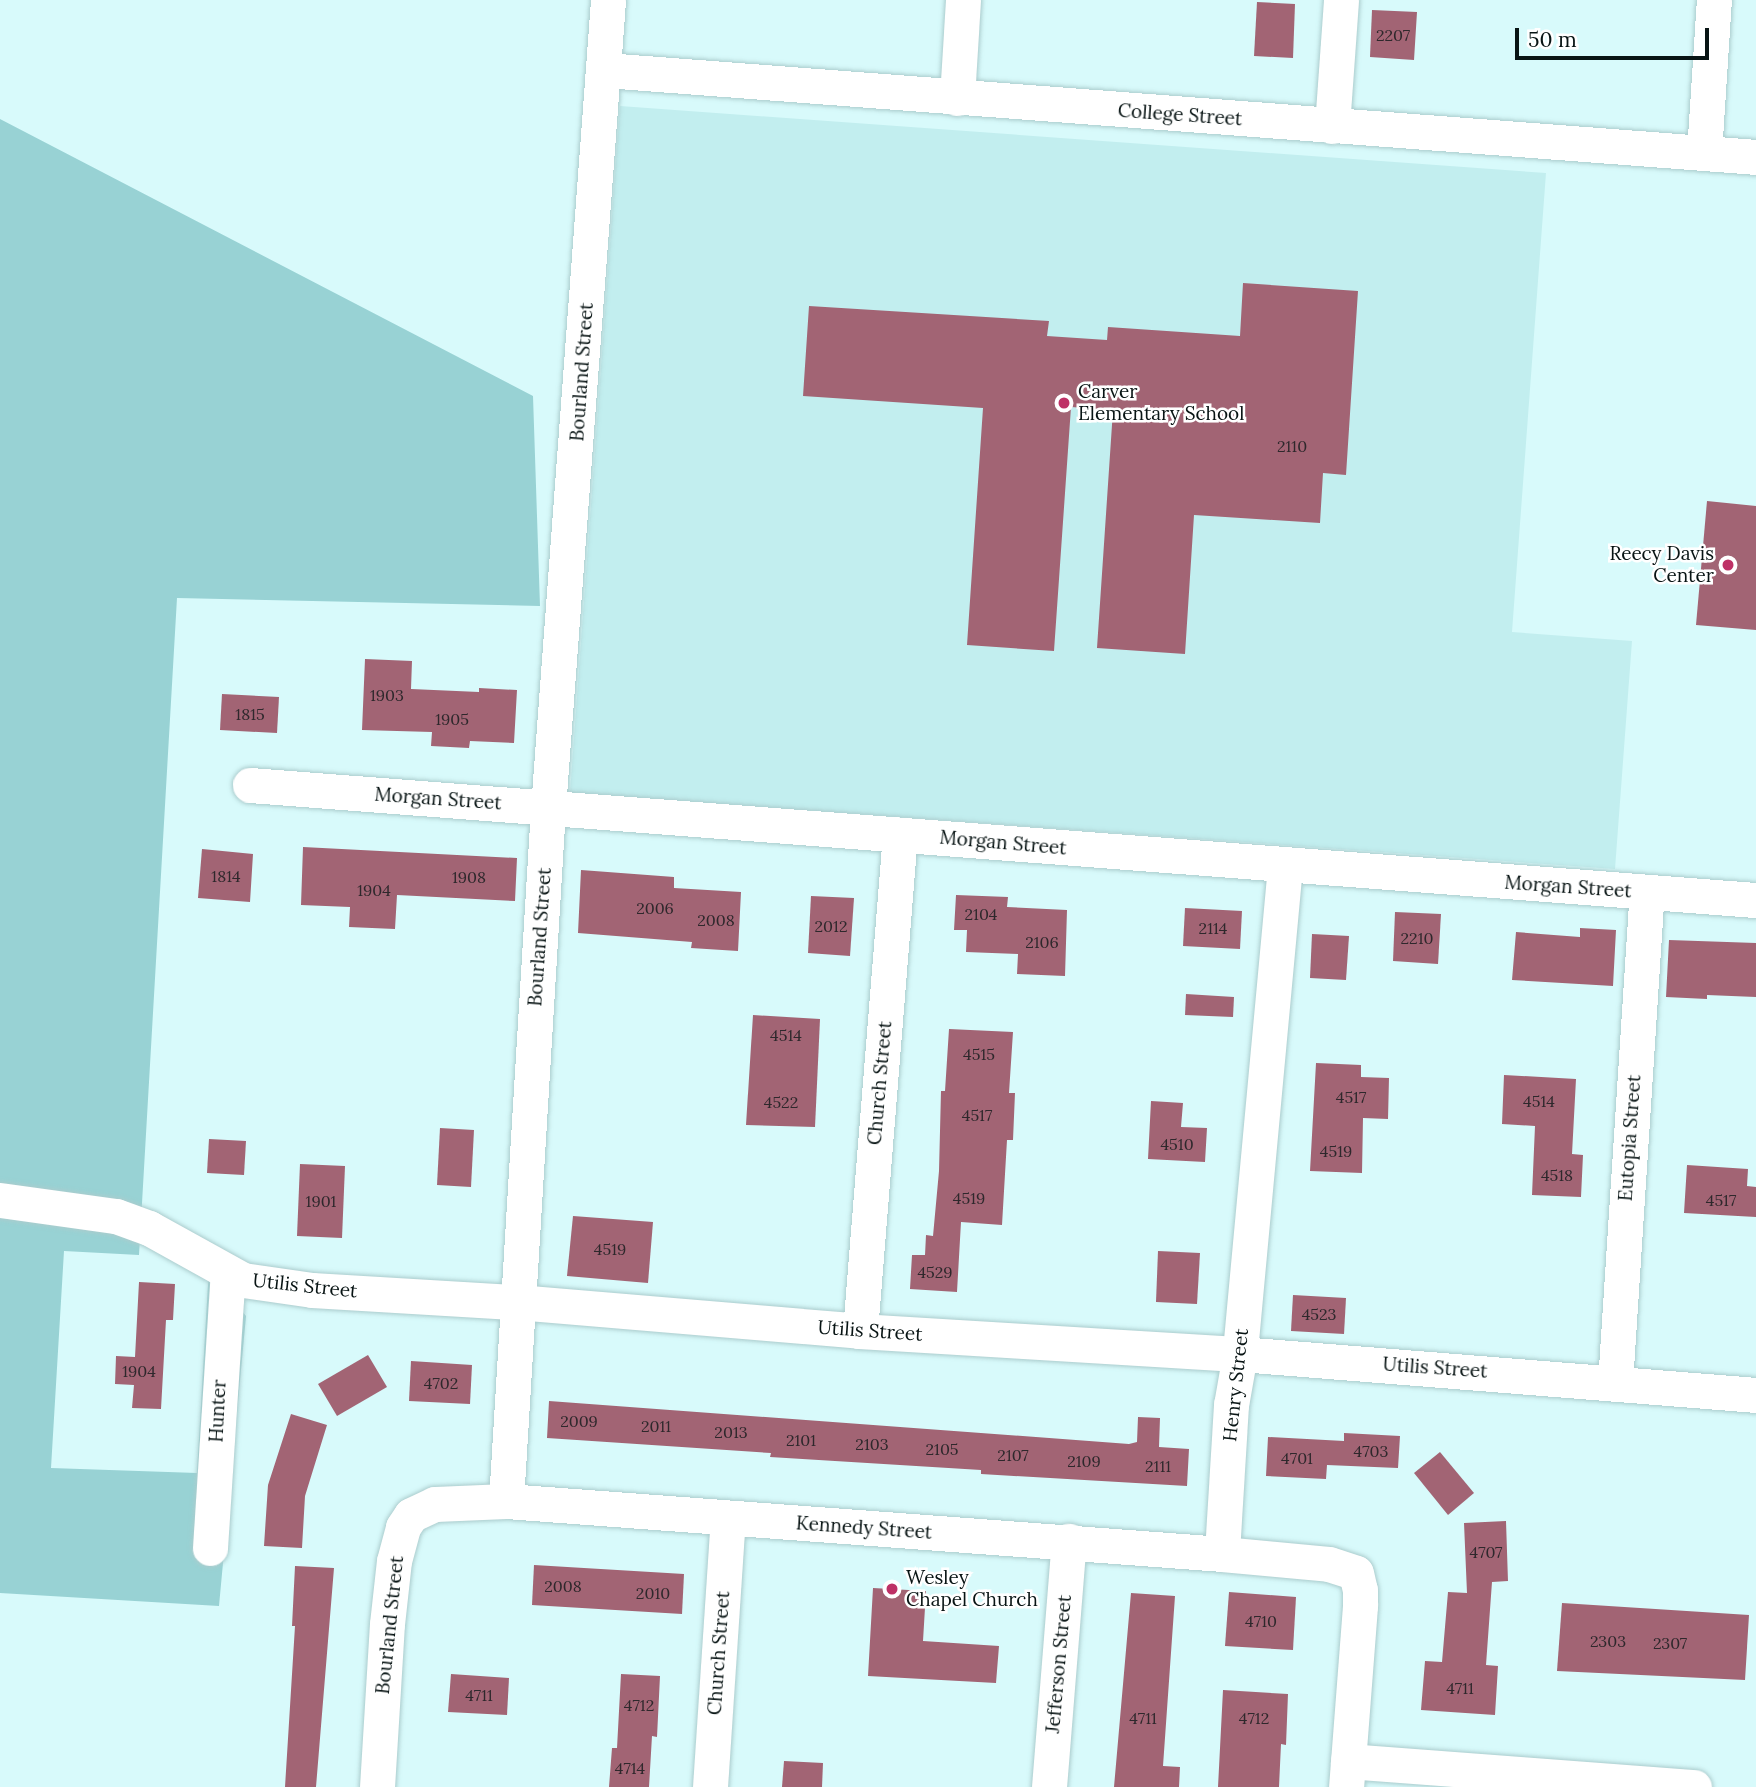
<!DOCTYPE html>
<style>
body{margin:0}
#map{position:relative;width:1756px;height:1787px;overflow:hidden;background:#d8fafb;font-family:Lora,serif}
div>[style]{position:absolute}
.built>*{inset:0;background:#c2eeef}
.green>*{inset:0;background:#98d2d4}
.building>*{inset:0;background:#a26474}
.roads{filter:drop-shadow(0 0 2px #abcccd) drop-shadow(0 0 2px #abcccd)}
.minor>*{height:35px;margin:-17.5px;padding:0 17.5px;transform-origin:17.5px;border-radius:17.5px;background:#fff}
.dots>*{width:19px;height:19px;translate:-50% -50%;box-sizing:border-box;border:4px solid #fff;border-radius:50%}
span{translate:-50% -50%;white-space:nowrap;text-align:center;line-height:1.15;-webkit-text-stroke:5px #fff;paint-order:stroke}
.number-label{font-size:16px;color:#2e282c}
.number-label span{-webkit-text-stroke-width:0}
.street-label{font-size:19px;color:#081414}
.poi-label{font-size:19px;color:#081414}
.left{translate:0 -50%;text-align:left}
.right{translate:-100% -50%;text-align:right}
.scale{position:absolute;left:1515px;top:28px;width:194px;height:32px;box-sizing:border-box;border:4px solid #081414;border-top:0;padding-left:9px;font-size:21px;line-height:24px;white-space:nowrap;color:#081414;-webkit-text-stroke:5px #fff;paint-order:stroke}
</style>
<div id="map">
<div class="built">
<i style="clip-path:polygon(620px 106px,1546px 173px,1512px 632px,1632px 641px,1615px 869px,570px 793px)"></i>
</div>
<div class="green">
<i style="clip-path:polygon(0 119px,533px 396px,540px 606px,177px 598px,139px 1255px,64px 1251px,51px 1468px,197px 1473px,209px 1268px,246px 1316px,219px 1606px,0 1593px)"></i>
</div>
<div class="building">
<i style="clip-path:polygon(1257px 2px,1295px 4px,1293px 58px,1254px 56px)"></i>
<i style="clip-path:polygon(1372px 10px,1417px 12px,1414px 60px,1370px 57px)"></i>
<i style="clip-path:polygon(1243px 283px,1358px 291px,1346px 475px,1323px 473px,1320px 523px,1194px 515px,1185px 654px,1097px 648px,1113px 410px,1071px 407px,1054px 651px,967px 645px,983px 408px,803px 396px,809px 306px,1049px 321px,1047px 336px,1107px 340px,1108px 327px,1240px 336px)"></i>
<i style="clip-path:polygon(1707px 501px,1756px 506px,1756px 630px,1696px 625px)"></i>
<i style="clip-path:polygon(365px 659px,412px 661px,411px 689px,479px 692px,479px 688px,517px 690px,514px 743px,470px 741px,469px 748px,431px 746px,432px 732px,362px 730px)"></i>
<i style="clip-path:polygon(222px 694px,279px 697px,277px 733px,220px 730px)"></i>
<i style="clip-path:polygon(303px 847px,517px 858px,515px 901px,397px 895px,395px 929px,349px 927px,350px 907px,301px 905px)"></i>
<i style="clip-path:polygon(202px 849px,253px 854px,250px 902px,198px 898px)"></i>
<i style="clip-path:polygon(581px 870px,674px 877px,674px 888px,741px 892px,738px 951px,691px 948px,692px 942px,578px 933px)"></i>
<i style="clip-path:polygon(956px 895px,1008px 897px,1007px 907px,1067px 910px,1065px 976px,1017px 974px,1018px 954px,966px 952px,967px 930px,954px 930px)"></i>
<i style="clip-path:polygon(811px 896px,854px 898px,850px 956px,808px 953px)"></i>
<i style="clip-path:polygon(1185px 908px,1242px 911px,1240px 949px,1183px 946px)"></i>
<i style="clip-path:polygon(1395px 912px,1441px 914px,1438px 964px,1393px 961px)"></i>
<i style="clip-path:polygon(1580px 928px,1616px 930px,1613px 986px,1512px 980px,1516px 932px,1580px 937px)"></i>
<i style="clip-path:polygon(1312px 934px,1349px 936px,1346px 980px,1310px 978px)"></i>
<i style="clip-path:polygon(1669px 940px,1756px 943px,1756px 997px,1707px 995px,1707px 999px,1666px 997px)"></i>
<i style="clip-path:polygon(1186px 994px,1234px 997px,1233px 1017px,1185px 1015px)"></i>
<i style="clip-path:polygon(753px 1015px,820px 1019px,815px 1127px,746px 1125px)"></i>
<i style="clip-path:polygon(949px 1029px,1013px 1032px,1009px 1093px,1015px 1093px,1013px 1140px,1007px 1140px,1002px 1225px,961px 1222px,957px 1292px,910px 1289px,912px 1255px,925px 1255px,926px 1235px,933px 1236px,939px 1171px,941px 1091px,945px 1091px)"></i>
<i style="clip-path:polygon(1316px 1063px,1361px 1065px,1361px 1077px,1389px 1078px,1388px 1119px,1363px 1118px,1362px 1173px,1310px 1171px)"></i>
<i style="clip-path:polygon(1504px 1075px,1576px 1079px,1572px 1154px,1583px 1155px,1581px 1197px,1532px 1195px,1535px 1126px,1502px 1124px)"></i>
<i style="clip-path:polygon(1151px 1101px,1183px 1103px,1181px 1127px,1207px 1128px,1205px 1162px,1148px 1159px)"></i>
<i style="clip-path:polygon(440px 1128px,474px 1130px,471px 1187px,437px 1185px)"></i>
<i style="clip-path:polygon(209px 1139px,246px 1141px,244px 1175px,207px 1173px)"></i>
<i style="clip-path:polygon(300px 1164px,345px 1166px,342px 1238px,297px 1236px)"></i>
<i style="clip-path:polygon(1687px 1165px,1748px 1169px,1747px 1186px,1756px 1187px,1756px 1217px,1684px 1213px)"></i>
<i style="clip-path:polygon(573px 1216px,653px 1222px,648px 1283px,567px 1276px)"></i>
<i style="clip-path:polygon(1158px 1251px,1200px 1253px,1197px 1304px,1156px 1302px)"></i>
<i style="clip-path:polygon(139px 1282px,175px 1284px,173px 1320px,166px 1320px,161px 1409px,132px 1408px,134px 1385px,115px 1384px,116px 1356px,135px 1357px)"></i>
<i style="clip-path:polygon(1293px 1295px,1346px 1298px,1344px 1334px,1291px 1331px)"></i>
<i style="clip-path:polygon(368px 1355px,387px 1387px,337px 1416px,318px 1384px)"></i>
<i style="clip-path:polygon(411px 1361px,472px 1365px,470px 1404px,409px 1401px)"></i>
<i style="clip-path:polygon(549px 1401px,1129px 1444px,1137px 1442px,1138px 1417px,1160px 1418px,1159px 1447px,1189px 1449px,1187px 1486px,981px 1474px,981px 1470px,770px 1457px,771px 1453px,547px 1438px)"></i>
<i style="clip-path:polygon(291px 1414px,327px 1425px,305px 1496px,302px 1548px,264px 1546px,268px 1485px)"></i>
<i style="clip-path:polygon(1344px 1433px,1400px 1436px,1398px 1468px,1327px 1465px,1326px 1479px,1266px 1476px,1268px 1437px,1344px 1441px)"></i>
<i style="clip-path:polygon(1440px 1452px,1474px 1493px,1448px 1515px,1414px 1473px)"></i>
<i style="clip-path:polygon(1506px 1521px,1508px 1581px,1492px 1582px,1486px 1665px,1498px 1666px,1495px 1715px,1421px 1710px,1425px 1661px,1442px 1662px,1448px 1592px,1467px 1593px,1464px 1523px)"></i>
<i style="clip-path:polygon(534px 1565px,684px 1574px,682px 1614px,532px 1605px)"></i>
<i style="clip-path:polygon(295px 1566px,334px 1568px,316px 1787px,285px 1787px,295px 1626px,292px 1626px)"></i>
<i style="clip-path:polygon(873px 1588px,926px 1591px,923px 1641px,999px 1646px,996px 1683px,868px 1676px)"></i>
<i style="clip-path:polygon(1229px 1592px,1296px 1597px,1293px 1650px,1225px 1646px)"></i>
<i style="clip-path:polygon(1131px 1593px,1175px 1596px,1163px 1766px,1180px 1767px,1179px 1787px,1114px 1787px)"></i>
<i style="clip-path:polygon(1562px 1603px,1749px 1615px,1745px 1680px,1557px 1671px)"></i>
<i style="clip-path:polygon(451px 1674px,509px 1678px,507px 1715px,448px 1712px)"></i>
<i style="clip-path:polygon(621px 1674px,660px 1676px,657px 1737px,652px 1736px,649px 1787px,609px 1787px,612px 1748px,617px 1748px)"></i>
<i style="clip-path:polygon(1223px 1690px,1288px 1694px,1286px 1745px,1281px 1744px,1279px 1787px,1218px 1787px)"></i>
<i style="clip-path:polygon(784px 1761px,823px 1763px,822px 1787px,782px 1787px)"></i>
</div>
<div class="roads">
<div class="minor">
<i style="left:605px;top:70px;width:1154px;rotate:4.32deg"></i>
<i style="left:957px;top:98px;width:98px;rotate:-86.5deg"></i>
<i style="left:1332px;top:126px;width:126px;rotate:-85.9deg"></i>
<i style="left:1704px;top:153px;width:153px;rotate:-86.3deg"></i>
<i style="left:250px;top:785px;width:1510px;rotate:4.37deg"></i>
<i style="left:1285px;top:866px;width:490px;rotate:95.3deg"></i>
<i style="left:1240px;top:1354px;width:52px;rotate:100deg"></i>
<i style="left:1231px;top:1405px;width:149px;rotate:93.5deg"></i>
<i style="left:1222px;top:1554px;width:107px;rotate:5.3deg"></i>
<i style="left:1329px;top:1564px;width:28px;rotate:18deg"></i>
<i style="left:1356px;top:1573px;width:17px;rotate:77deg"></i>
<i style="left:1360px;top:1590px;width:16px;rotate:90deg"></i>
<i style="left:1360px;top:1606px;width:182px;rotate:94.4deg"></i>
<i style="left:0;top:1200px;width:117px;rotate:7.9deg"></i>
<i style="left:116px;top:1216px;width:35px;rotate:20deg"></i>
<i style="left:149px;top:1228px;width:107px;rotate:29deg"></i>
<i style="left:243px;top:1280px;width:70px;rotate:8.2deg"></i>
<i style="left:312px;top:1290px;width:205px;rotate:3.4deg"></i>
<i style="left:517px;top:1302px;width:344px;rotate:4.8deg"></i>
<i style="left:860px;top:1331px;width:381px;rotate:3.5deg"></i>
<i style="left:1240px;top:1354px;width:518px;rotate:4.54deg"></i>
<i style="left:860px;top:1331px;width:498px;rotate:-85.4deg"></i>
<i style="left:1615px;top:1383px;width:491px;rotate:-86.3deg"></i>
<i style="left:506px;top:1501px;width:718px;rotate:4.23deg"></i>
<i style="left:210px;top:1548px;width:276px;rotate:-86.3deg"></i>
<i style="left:1348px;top:1761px;width:347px;rotate:4.3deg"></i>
<i style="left:377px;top:1787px;width:163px;rotate:-86.5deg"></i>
<i style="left:387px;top:1624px;width:63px;rotate:-83.7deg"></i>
<i style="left:394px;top:1561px;width:35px;rotate:-75deg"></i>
<i style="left:403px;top:1527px;width:14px;rotate:-56deg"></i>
<i style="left:411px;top:1515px;width:26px;rotate:-25deg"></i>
<i style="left:435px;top:1504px;width:71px;rotate:-2.4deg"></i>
<i style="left:506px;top:1501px;width:694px;rotate:-86.53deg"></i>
<i style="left:548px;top:808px;width:810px;rotate:-85.75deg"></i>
<i style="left:710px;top:1787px;width:269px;rotate:-86.2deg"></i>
<i style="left:1049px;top:1787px;width:247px;rotate:-85.4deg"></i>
</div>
</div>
<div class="dots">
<i style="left:1064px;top:403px;background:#be3166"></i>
<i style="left:1728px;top:565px;background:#be3166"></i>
<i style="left:892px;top:1589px;background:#be3166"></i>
</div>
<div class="number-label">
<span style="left:1393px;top:35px">2207</span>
<span style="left:1292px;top:446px">2110</span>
<span style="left:387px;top:695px">1903</span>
<span style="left:250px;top:714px">1815</span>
<span style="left:452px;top:719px">1905</span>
<span style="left:226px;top:876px">1814</span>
<span style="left:469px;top:877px">1908</span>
<span style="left:374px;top:890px">1904</span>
<span style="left:655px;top:908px">2006</span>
<span style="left:981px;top:914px">2104</span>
<span style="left:716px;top:920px">2008</span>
<span style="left:831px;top:926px">2012</span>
<span style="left:1213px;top:928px">2114</span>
<span style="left:1417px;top:938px">2210</span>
<span style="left:1042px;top:942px">2106</span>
<span style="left:786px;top:1035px">4514</span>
<span style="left:979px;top:1054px">4515</span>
<span style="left:1351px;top:1097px">4517</span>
<span style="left:1539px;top:1101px">4514</span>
<span style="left:781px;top:1102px">4522</span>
<span style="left:977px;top:1115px">4517</span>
<span style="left:1177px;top:1144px">4510</span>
<span style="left:1336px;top:1151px">4519</span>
<span style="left:1557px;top:1175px">4518</span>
<span style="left:969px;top:1198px">4519</span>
<span style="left:1721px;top:1200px">4517</span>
<span style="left:321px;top:1201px">1901</span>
<span style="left:610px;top:1249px">4519</span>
<span style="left:935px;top:1272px">4529</span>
<span style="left:1319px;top:1314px">4523</span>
<span style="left:139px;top:1371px">1904</span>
<span style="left:441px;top:1383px">4702</span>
<span style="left:579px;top:1421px">2009</span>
<span style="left:656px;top:1426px">2011</span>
<span style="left:731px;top:1432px">2013</span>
<span style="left:801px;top:1440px">2101</span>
<span style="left:872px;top:1444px">2103</span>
<span style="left:942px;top:1449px">2105</span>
<span style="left:1371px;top:1451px">4703</span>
<span style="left:1013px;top:1455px">2107</span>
<span style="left:1297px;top:1458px">4701</span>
<span style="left:1084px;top:1461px">2109</span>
<span style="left:1158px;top:1466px">2111</span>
<span style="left:1486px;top:1552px">4707</span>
<span style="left:563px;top:1586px">2008</span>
<span style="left:653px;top:1593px">2010</span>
<span style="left:1261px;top:1621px">4710</span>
<span style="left:1608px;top:1641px">2303</span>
<span style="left:1670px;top:1643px">2307</span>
<span style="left:1460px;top:1688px">4711</span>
<span style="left:479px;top:1695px">4711</span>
<span style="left:639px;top:1705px">4712</span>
<span style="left:1143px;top:1718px">4711</span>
<span style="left:1254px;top:1718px">4712</span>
<span style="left:630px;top:1768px">4714</span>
</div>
<div class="street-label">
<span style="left:1180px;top:115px;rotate:4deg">College Street</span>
<span style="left:582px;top:372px;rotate:-86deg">Bourland Street</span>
<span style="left:438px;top:799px;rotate:4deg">Morgan Street</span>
<span style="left:1003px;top:843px;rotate:5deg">Morgan Street</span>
<span style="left:1568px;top:887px;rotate:4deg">Morgan Street</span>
<span style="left:540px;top:937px;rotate:-86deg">Bourland Street</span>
<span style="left:880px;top:1083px;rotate:-85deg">Church Street</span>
<span style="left:1630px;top:1138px;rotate:-86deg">Eutopia Street</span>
<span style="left:305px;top:1286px;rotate:6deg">Utilis Street</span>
<span style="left:870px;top:1331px;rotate:4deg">Utilis Street</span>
<span style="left:1435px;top:1368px;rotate:4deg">Utilis Street</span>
<span style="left:1236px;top:1385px;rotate:-84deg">Henry Street</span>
<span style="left:218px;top:1411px;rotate:-87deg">Hunter</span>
<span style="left:864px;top:1528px;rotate:4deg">Kennedy Street</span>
<span style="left:390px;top:1625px;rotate:-84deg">Bourland Street</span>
<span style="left:719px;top:1653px;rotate:-86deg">Church Street</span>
<span style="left:1059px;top:1664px;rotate:-85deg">Jefferson Street</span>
</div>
<div class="poi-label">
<span class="left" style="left:1078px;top:403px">Carver<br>Elementary School</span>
<span class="right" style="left:1714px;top:565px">Reecy Davis<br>Center</span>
<span class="left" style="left:906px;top:1589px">Wesley<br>Chapel Church</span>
</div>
<div class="scale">50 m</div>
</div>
